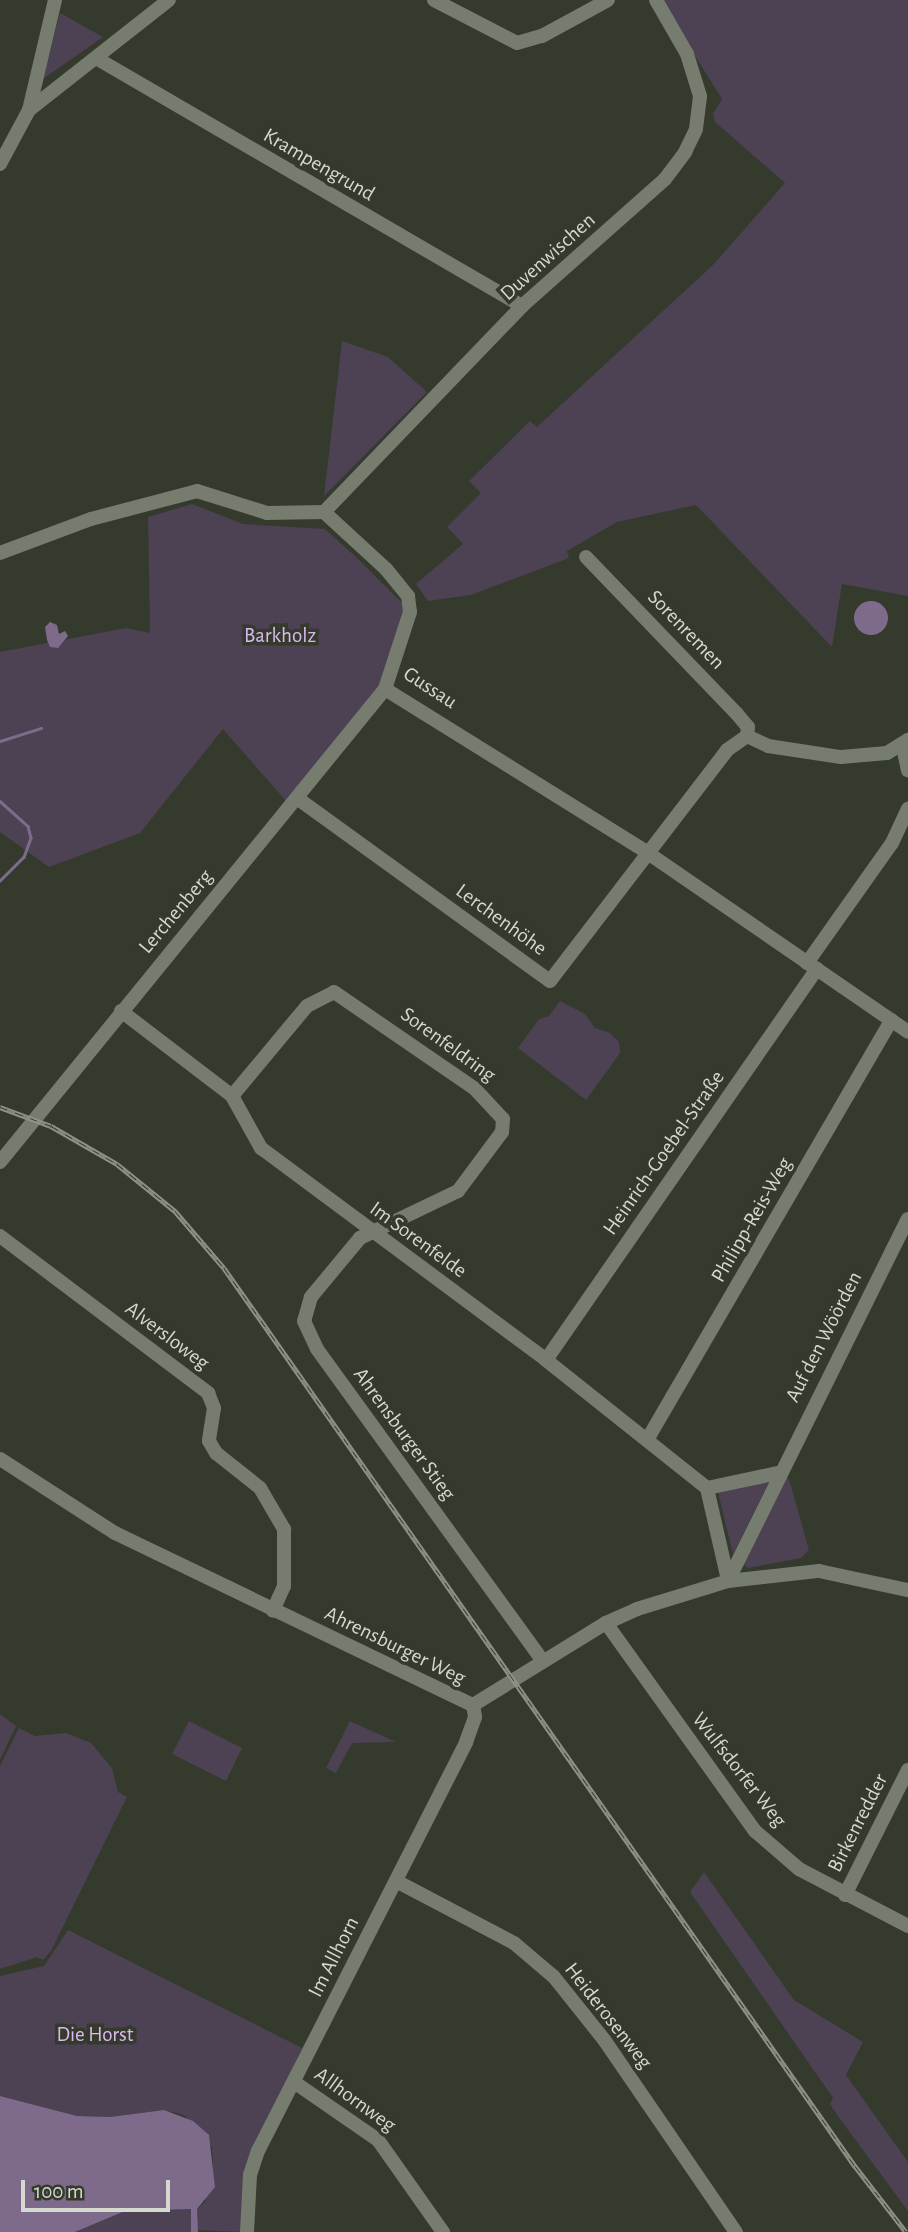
<!DOCTYPE html>
<meta charset="utf-8">
<style>
body{margin:0}
#map{position:relative;width:908px;height:2232px;overflow:hidden;background:#343a2c;font-family:"Alegreya Sans",sans-serif}
div>[style]{position:absolute}
.green>*{inset:0;background:#4d4154}
.water>*{inset:0;background:#7e6b8b}
.round{border-radius:50%}
.stream>*{height:2.5px;margin:-1.25px;padding:0 1.25px;transform-origin:1.25px;border-radius:1.25px;background:#7e6b8b}
.minor>*{height:14px;margin:-7px;padding:0 7px;transform-origin:7px;border-radius:7px;background:#767d6e}
.rail>*{height:5px;margin-top:-2.5px;transform-origin:0;background:repeating-linear-gradient(90deg,#343a2c 0 8px,#8d9286 0 16px);box-sizing:border-box;border-block:2px solid #8d9286}
span{translate:-50% -50%;white-space:nowrap;text-align:center;line-height:1.15;-webkit-text-stroke:7px #343a2c;paint-order:stroke}
.street-label{font-size:21px;color:#d5d9d0}
.park-label{font-size:21px;color:#dbb9f0}
.scale{position:absolute;left:21px;top:2180px;width:149px;height:32px;box-sizing:border-box;border:4px solid #d5d9d0;border-top:0;padding-left:9px;font-size:21px;line-height:24px;white-space:nowrap;color:#d5d9d0;-webkit-text-stroke:5px #343a2c;paint-order:stroke}
</style>
<div id="map">
<div class="green">
<i style="clip-path:polygon(660px 0,908px 0,908px 596px,842px 584px,832px 647px,696px 505px,617px 522px,567px 551px,569px 558px,471px 595px,428px 601px,416px 584px,463px 544px,447px 527px,481px 493px,469px 481px,530px 421px,537px 427px,714px 264px,785px 183px,715px 122px,713px 114px,722px 99px)"></i>
<i style="clip-path:polygon(60px 13px,103px 37px,43px 79px)"></i>
<i style="clip-path:polygon(342px 341px,388px 357px,427px 392px,324px 496px)"></i>
<i style="clip-path:polygon(192px 504px,243px 524px,325px 529px,355px 556px,404px 605px,385px 681px,286px 801px,223px 729px,140px 833px,49px 867px,0 832px,0 652px,126px 628px,150px 633px,148px 517px)"></i>
<i style="clip-path:polygon(560px 1001px,585px 1014px,595px 1028px,610px 1033px,619px 1042px,620px 1053px,586px 1100px,518px 1048px,539px 1019px,549px 1016px)"></i>
<i style="clip-path:polygon(774px 1472px,733px 1554px,717px 1488px)"></i>
<i style="clip-path:polygon(783px 1476px,789px 1479px,809px 1550px,801px 1558px,748px 1568px,740px 1561px)"></i>
<i style="clip-path:polygon(0 1714px,16px 1726px,0 1760px)"></i>
<i style="clip-path:polygon(189px 1721px,242px 1748px,226px 1781px,172px 1754px)"></i>
<i style="clip-path:polygon(350px 1721px,396px 1742px,352px 1743px,336px 1773px,326px 1768px)"></i>
<i style="clip-path:polygon(19px 1728px,35px 1736px,66px 1733px,91px 1743px,112px 1768px,118px 1792px,127px 1797px,51px 1951px,43px 1960px,37px 1957px,0 1969px,0 1766px)"></i>
<i style="clip-path:polygon(704px 1872px,794px 2000px,863px 2042px,846px 2075px,908px 2162px,908px 2211px,840px 2119px,830px 2104px,833px 2098px,690px 1892px)"></i>
<i style="clip-path:polygon(68px 1930px,302px 2048px,249px 2162px,243px 2232px,196px 2230px,197px 2209px,205px 2202px,213px 2164px,212px 2147px,184px 2115px,164px 2110px,110px 2117px,77px 2116px,0 2096px,0 1976px,44px 1966px)"></i>
<i style="clip-path:polygon(192px 2209px,191px 2232px,75px 2232px,125px 2211px)"></i>
</div>
<div class="water">
<i class="round" style="left:854px;top:601px;width:34px;height:34px"></i>
<i style="clip-path:polygon(50px 622px,57px 625px,59px 634px,65px 631px,68px 636px,58px 648px,50px 647px,47px 640px,45px 627px)"></i>
<i style="clip-path:polygon(0 2096px,77px 2116px,110px 2117px,164px 2110px,193px 2121px,209px 2135px,215px 2187px,197px 2209px,198px 2232px,191px 2232px,191px 2209px,125px 2211px,75px 2232px,0 2232px)"></i>
</div>
<div class="stream">
<i style="left:0;top:741px;width:43px;rotate:-17.6deg"></i>
<i style="left:0;top:801px;width:38px;rotate:42deg"></i>
<i style="left:28px;top:826px;width:12px;rotate:76deg"></i>
<i style="left:31px;top:838px;width:20px;rotate:110deg"></i>
<i style="left:24px;top:857px;width:34px;rotate:135deg"></i>
</div>
<div class="minor">
<i style="left:434px;top:0;width:93px;rotate:27.4deg"></i>
<i style="left:517px;top:43px;width:26px;rotate:-16deg"></i>
<i style="left:542px;top:36px;width:75px;rotate:-28.6deg"></i>
<i style="left:96px;top:58px;width:493px;rotate:30.2deg"></i>
<i style="left:29px;top:110px;width:178px;rotate:-38.2deg"></i>
<i style="left:0;top:164px;width:61px;rotate:-61.8deg"></i>
<i style="left:29px;top:110px;width:113px;rotate:-76.7deg"></i>
<i style="left:324px;top:512px;width:286px;rotate:-46.1deg"></i>
<i style="left:522px;top:306px;width:191px;rotate:-41.6deg"></i>
<i style="left:665px;top:179px;width:34px;rotate:-53deg"></i>
<i style="left:685px;top:152px;width:25px;rotate:-64deg"></i>
<i style="left:696px;top:129px;width:33px;rotate:-83deg"></i>
<i style="left:700px;top:96px;width:44px;rotate:-107.2deg"></i>
<i style="left:687px;top:54px;width:62px;rotate:-119.9deg"></i>
<i style="left:0;top:553px;width:97px;rotate:-20.5deg"></i>
<i style="left:91px;top:519px;width:110px;rotate:-14.8deg"></i>
<i style="left:197px;top:491px;width:73px;rotate:17.4deg"></i>
<i style="left:267px;top:513px;width:57px;rotate:-1deg"></i>
<i style="left:324px;top:512px;width:84px;rotate:42.6deg"></i>
<i style="left:386px;top:569px;width:35px;rotate:51deg"></i>
<i style="left:408px;top:596px;width:16px;rotate:83deg"></i>
<i style="left:410px;top:612px;width:81px;rotate:108deg"></i>
<i style="left:385px;top:689px;width:610px;rotate:129.14deg"></i>
<i style="left:586px;top:557px;width:218px;rotate:46.1deg"></i>
<i style="left:737px;top:714px;width:17px;rotate:50deg"></i>
<i style="left:748px;top:727px;width:9px;rotate:96deg"></i>
<i style="left:385px;top:689px;width:306px;rotate:31.9deg"></i>
<i style="left:645px;top:851px;width:319px;rotate:34.5deg"></i>
<i style="left:747px;top:736px;width:23px;rotate:25deg"></i>
<i style="left:768px;top:746px;width:74px;rotate:8.6deg"></i>
<i style="left:841px;top:757px;width:46px;rotate:-5deg"></i>
<i style="left:887px;top:753px;width:25px;rotate:-32deg"></i>
<i style="left:903px;top:747px;width:24px;rotate:78deg"></i>
<i style="left:297px;top:798px;width:312px;rotate:35.9deg"></i>
<i style="left:550px;top:981px;width:291px;rotate:-52.5deg"></i>
<i style="left:727px;top:750px;width:24px;rotate:-35deg"></i>
<i style="left:807px;top:963px;width:147px;rotate:-54.7deg"></i>
<i style="left:892px;top:843px;width:38px;rotate:-65deg"></i>
<i style="left:121px;top:1011px;width:140px;rotate:37.4deg"></i>
<i style="left:232px;top:1096px;width:60px;rotate:60.9deg"></i>
<i style="left:261px;top:1148px;width:355px;rotate:36.6deg"></i>
<i style="left:546px;top:1360px;width:206px;rotate:38.5deg"></i>
<i style="left:232px;top:1096px;width:117px;rotate:-50.2deg"></i>
<i style="left:307px;top:1006px;width:30px;rotate:-27deg"></i>
<i style="left:334px;top:992px;width:171px;rotate:34.5deg"></i>
<i style="left:475px;top:1089px;width:41px;rotate:47deg"></i>
<i style="left:503px;top:1119px;width:13px;rotate:94deg"></i>
<i style="left:502px;top:1132px;width:74px;rotate:126.7deg"></i>
<i style="left:458px;top:1191px;width:109px;rotate:154.4deg"></i>
<i style="left:360px;top:1238px;width:77px;rotate:129.7deg"></i>
<i style="left:311px;top:1297px;width:25px;rotate:106deg"></i>
<i style="left:304px;top:1321px;width:31px;rotate:65deg"></i>
<i style="left:317px;top:1349px;width:385px;rotate:54.1deg"></i>
<i style="left:0;top:1236px;width:261px;rotate:37deg"></i>
<i style="left:208px;top:1393px;width:16px;rotate:68deg"></i>
<i style="left:214px;top:1408px;width:33px;rotate:99deg"></i>
<i style="left:209px;top:1441px;width:14px;rotate:60deg"></i>
<i style="left:216px;top:1453px;width:56px;rotate:38.5deg"></i>
<i style="left:260px;top:1488px;width:48px;rotate:59.7deg"></i>
<i style="left:284px;top:1529px;width:57px;rotate:90deg"></i>
<i style="left:284px;top:1586px;width:27px;rotate:114deg"></i>
<i style="left:546px;top:1360px;width:476px;rotate:-55.3deg"></i>
<i style="left:647px;top:1440px;width:486px;rotate:-59.8deg"></i>
<i style="left:0;top:1459px;width:137px;rotate:32.8deg"></i>
<i style="left:115px;top:1533px;width:397px;rotate:25.7deg"></i>
<i style="left:473px;top:1705px;width:156px;rotate:-31.7deg"></i>
<i style="left:606px;top:1623px;width:34px;rotate:-24deg"></i>
<i style="left:637px;top:1609px;width:95px;rotate:-17.1deg"></i>
<i style="left:728px;top:1581px;width:92px;rotate:-6.3deg"></i>
<i style="left:819px;top:1571px;width:91px;rotate:12.1deg"></i>
<i style="left:728px;top:1580px;width:94px;rotate:-102.9deg"></i>
<i style="left:707px;top:1488px;width:73px;rotate:-11.9deg"></i>
<i style="left:728px;top:1581px;width:404px;rotate:-63.6deg"></i>
<i style="left:606px;top:1623px;width:256px;rotate:54.4deg"></i>
<i style="left:755px;top:1831px;width:58px;rotate:40.8deg"></i>
<i style="left:799px;top:1869px;width:123px;rotate:27.6deg"></i>
<i style="left:396px;top:1881px;width:133px;rotate:27.7deg"></i>
<i style="left:514px;top:1943px;width:52px;rotate:40.4deg"></i>
<i style="left:554px;top:1977px;width:82px;rotate:51.4deg"></i>
<i style="left:605px;top:2041px;width:232px;rotate:55.6deg"></i>
<i style="left:845px;top:1895px;width:140px;rotate:-63.3deg"></i>
<i style="left:294px;top:2082px;width:102px;rotate:34.6deg"></i>
<i style="left:378px;top:2140px;width:113px;rotate:54.8deg"></i>
<i style="left:247px;top:2232px;width:57px;rotate:-87deg"></i>
<i style="left:250px;top:2175px;width:25px;rotate:-72deg"></i>
<i style="left:258px;top:2151px;width:459px;rotate:-63deg"></i>
<i style="left:466px;top:1742px;width:27px;rotate:-70deg"></i>
<i style="left:475px;top:1717px;width:12px;rotate:-99deg"></i>
</div>
<div class="rail">
<i style="left:0;top:1107px;width:54px;rotate:20.4deg"></i>
<i style="left:51px;top:1126px;width:76px;rotate:29.9deg"></i>
<i style="left:117px;top:1164px;width:75px;rotate:39deg"></i>
<i style="left:175px;top:1211px;width:75px;rotate:49.3deg"></i>
<i style="left:224px;top:1268px;width:1098px;rotate:54.91deg"></i>
<i style="left:855px;top:2166px;width:83px;rotate:52.3deg"></i>
</div>
<div class="street-label">
<span style="left:319px;top:165px;rotate:30deg">Krampengrund</span>
<span style="left:548px;top:257px;rotate:-42deg">Duvenwischen</span>
<span style="left:686px;top:630px;rotate:46deg">Sorenremen</span>
<span style="left:430px;top:688px;rotate:33deg">Gussau</span>
<span style="left:176px;top:912px;rotate:-50deg">Lerchenberg</span>
<span style="left:501px;top:920px;rotate:36deg">Lerchenhöhe</span>
<span style="left:448px;top:1045px;rotate:36deg">Sorenfeldring</span>
<span style="left:664px;top:1153px;rotate:-55deg">Heinrich-Goebel-Straße</span>
<span style="left:752px;top:1220px;rotate:-60deg">Philipp-Reis-Weg</span>
<span style="left:418px;top:1240px;rotate:36deg">Im Sorenfelde</span>
<span style="left:167px;top:1336px;rotate:37deg">Alversloweg</span>
<span style="left:824px;top:1337px;rotate:-63deg">Auf den Wöörden</span>
<span style="left:404px;top:1434px;rotate:54deg">Ahrensburger Stieg</span>
<span style="left:395px;top:1646px;rotate:26deg">Ahrensburger Weg</span>
<span style="left:739px;top:1770px;rotate:52deg">Wulfsdorfer Weg</span>
<span style="left:858px;top:1823px;rotate:-63deg">Birkenredder</span>
<span style="left:334px;top:1957px;rotate:-63deg">Im Allhorn</span>
<span style="left:608px;top:2016px;rotate:52deg">Heiderosenweg</span>
<span style="left:355px;top:2100px;rotate:36deg">Allhornweg</span>
</div>
<div class="park-label">
<span style="left:280px;top:636px">Barkholz</span>
<span style="left:95px;top:2035px">Die Horst</span>
</div>
<div class="scale">100 m</div>
</div>
